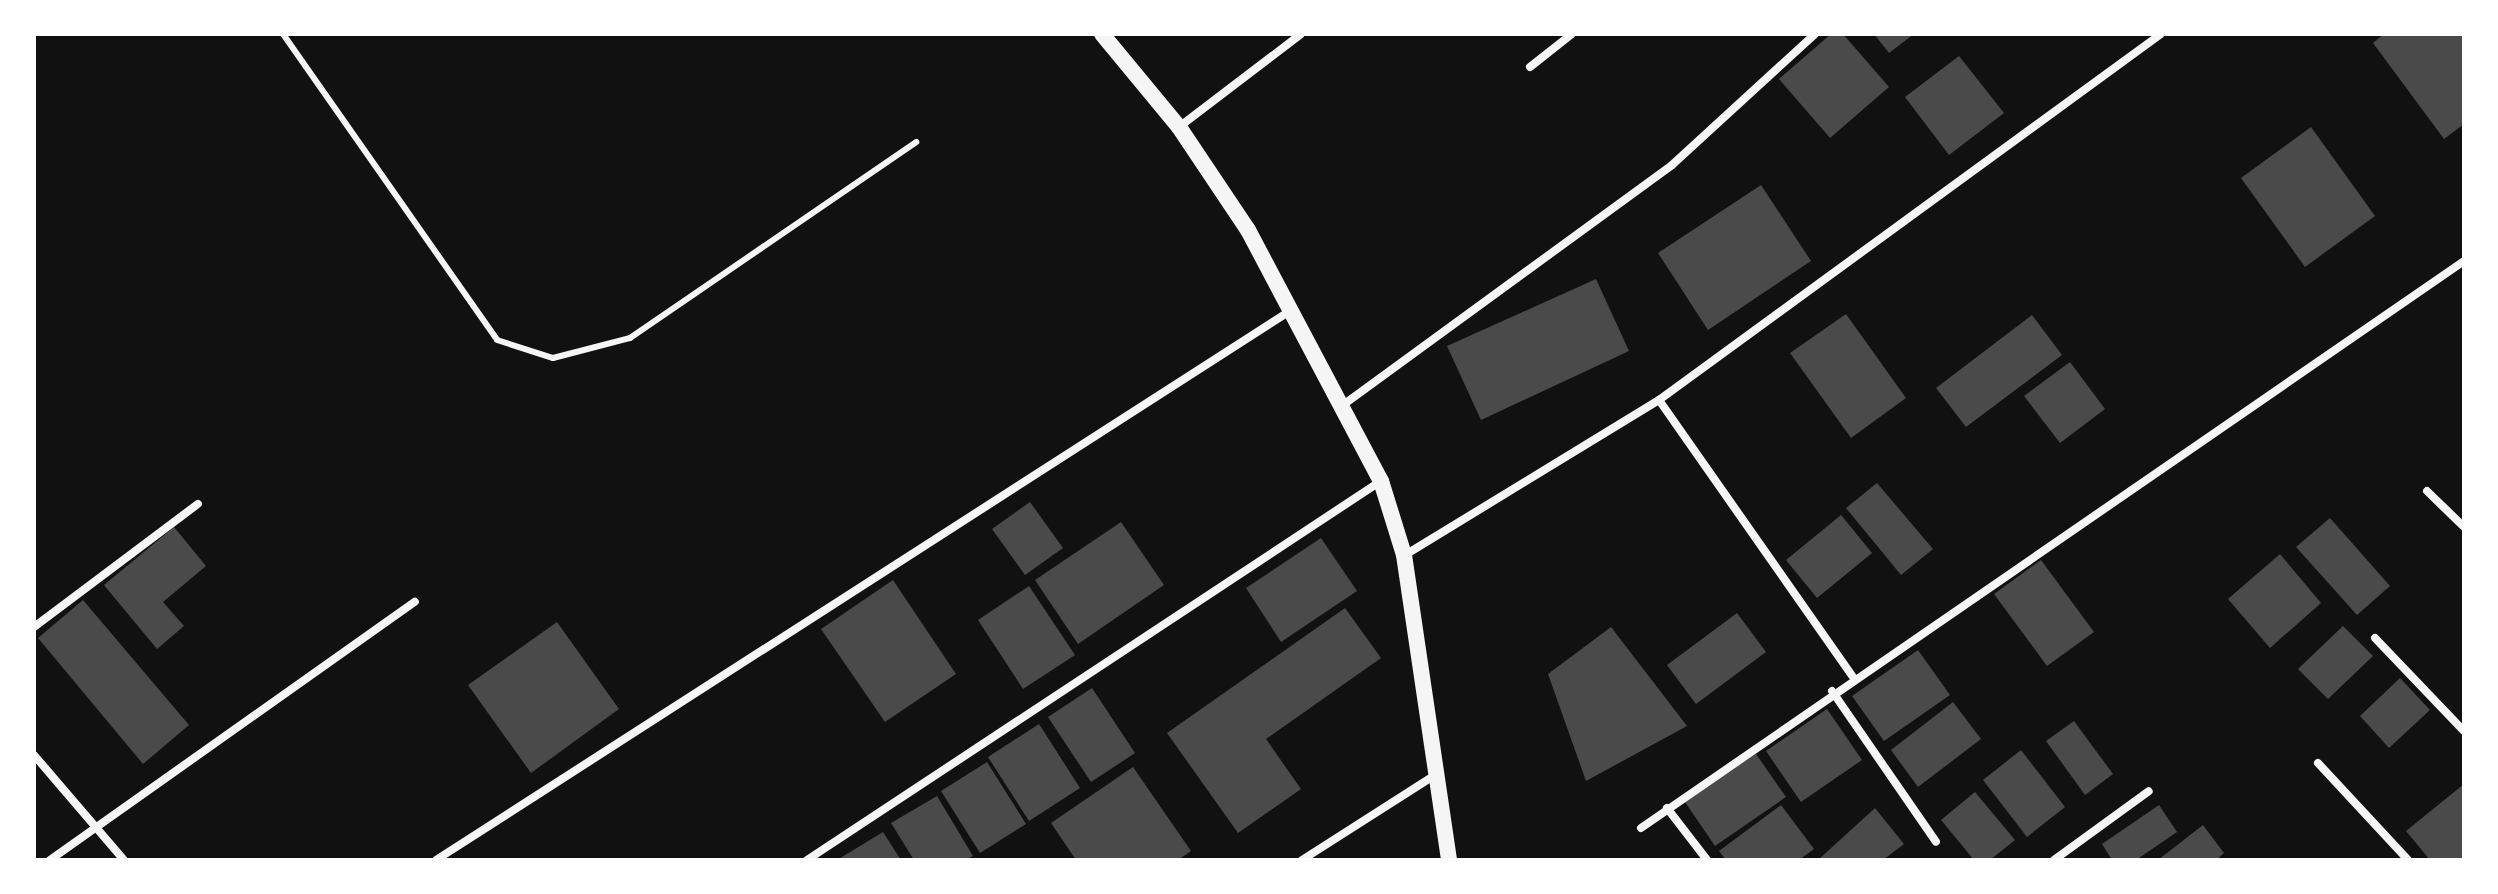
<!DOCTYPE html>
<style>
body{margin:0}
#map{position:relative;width:2498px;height:894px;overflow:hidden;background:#111;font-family:"Titillium Web",sans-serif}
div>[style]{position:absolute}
.building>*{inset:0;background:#4a4a4a}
.service>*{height:6px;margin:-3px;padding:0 3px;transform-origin:3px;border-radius:3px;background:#f5f5f5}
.minor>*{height:8px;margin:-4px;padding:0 4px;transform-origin:4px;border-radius:4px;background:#f5f5f5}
.secondary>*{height:16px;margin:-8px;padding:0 8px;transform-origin:8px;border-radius:8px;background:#f5f5f5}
span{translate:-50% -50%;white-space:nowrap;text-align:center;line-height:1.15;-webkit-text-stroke:8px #fff;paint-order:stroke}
.frame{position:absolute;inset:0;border:36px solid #fff;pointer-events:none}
</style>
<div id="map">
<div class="building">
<i style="clip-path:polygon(1831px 34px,1843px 34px,1889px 87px,1830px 138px,1779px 79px)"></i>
<i style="clip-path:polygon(1874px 34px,1914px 34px,1889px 53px)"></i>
<i style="clip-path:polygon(2384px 34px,2464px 34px,2464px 124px,2444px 139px,2373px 43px)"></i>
<i style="clip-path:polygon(1959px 56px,2004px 113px,1949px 155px,1905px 97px)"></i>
<i style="clip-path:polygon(2311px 127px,2375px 216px,2305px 267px,2241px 178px)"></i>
<i style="clip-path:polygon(1761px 185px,1811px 261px,1708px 330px,1658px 253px)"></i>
<i style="clip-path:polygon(1596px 279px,1629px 351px,1481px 420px,1447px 346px)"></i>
<i style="clip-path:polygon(1846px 314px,1906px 398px,1851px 438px,1790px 353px)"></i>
<i style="clip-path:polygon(2032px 315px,2062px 355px,1966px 427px,1936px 388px)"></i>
<i style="clip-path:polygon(2070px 362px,2105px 409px,2060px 443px,2024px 396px)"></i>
<i style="clip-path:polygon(1877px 483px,1933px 549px,1901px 575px,1846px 508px)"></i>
<i style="clip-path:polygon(1030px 502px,1063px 548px,1025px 575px,992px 529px)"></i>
<i style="clip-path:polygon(1841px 515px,1872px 553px,1817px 598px,1786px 560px)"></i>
<i style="clip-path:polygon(2330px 518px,2390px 586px,2357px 615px,2296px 547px)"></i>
<i style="clip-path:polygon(1121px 522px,1164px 585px,1078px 644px,1035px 580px)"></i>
<i style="clip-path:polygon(174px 527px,206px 566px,163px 602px,184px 626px,157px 649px,104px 585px)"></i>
<i style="clip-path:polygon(1321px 538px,1357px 591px,1281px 642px,1246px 588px)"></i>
<i style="clip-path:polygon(2280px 554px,2321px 603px,2270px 648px,2228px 599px)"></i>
<i style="clip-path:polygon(2041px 560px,2094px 632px,2047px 666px,1994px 594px)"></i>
<i style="clip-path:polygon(893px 580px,956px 674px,885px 722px,821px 629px)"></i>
<i style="clip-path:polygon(1029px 586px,1075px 655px,1023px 689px,978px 620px)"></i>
<i style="clip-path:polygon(83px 600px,189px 725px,143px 764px,38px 638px)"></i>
<i style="clip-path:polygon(1345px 608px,1381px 658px,1266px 739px,1301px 789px,1238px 833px,1167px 733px)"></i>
<i style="clip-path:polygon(1737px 613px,1766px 652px,1696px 704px,1667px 665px)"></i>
<i style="clip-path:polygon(557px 622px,619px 709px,531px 773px,468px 685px)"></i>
<i style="clip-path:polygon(2343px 626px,2373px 656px,2328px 699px,2298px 669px)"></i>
<i style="clip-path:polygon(1611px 627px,1687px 726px,1586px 781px,1548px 674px)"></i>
<i style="clip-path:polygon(1918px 650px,1950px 695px,1884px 741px,1852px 696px)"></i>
<i style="clip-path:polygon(2400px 678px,2430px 710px,2389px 748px,2360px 716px)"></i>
<i style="clip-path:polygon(1092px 688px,1135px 753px,1091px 782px,1048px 717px)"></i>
<i style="clip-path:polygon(1953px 702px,1981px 739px,1918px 787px,1891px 750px)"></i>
<i style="clip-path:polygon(1827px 709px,1862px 760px,1801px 802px,1766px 751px)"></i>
<i style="clip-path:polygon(2074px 721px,2113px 774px,2085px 795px,2046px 741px)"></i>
<i style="clip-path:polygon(1039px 724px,1080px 788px,1029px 821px,988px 757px)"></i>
<i style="clip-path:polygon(2021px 750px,2065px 807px,2027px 837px,1983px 780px)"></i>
<i style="clip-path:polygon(1756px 754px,1786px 797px,1715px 846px,1685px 802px)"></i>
<i style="clip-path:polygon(987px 762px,1026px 824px,980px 853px,941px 791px)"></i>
<i style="clip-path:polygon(1133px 767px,1191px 851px,1178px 860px,1076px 860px,1051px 823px)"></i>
<i style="clip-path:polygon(2464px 784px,2464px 860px,2430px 860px,2406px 831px)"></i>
<i style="clip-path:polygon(1975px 792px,2015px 840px,1990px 860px,1974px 860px,1941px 820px)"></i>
<i style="clip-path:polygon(937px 796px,973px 856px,965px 860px,914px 860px,891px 823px)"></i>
<i style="clip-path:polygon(1781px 805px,1814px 849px,1799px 860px,1726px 860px,1719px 851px)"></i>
<i style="clip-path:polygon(2159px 805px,2177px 832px,2136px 860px,2112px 860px,2102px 844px)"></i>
<i style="clip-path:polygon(1875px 808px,1904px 844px,1883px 860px,1818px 860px)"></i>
<i style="clip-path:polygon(2203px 825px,2224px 853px,2216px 860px,2158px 860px)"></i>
<i style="clip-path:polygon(883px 832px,901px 860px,837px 860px)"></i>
</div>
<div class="service">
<i style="left:283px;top:34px;width:373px;rotate:55deg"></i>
<i style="left:497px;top:340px;width:59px;rotate:17.8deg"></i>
<i style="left:553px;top:358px;width:80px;rotate:-14.6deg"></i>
<i style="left:630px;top:338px;width:347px;rotate:-34.4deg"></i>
</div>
<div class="minor">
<i style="left:1530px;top:67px;width:53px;rotate:-38.2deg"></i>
<i style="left:1179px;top:127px;width:153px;rotate:-37.3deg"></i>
<i style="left:1659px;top:400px;width:337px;rotate:55deg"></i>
<i style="left:1343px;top:405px;width:407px;rotate:-36.1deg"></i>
<i style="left:1672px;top:165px;width:194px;rotate:-42.5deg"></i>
<i style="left:2427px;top:491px;width:52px;rotate:44.2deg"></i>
<i style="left:1405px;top:555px;width:298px;rotate:-31.4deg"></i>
<i style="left:1659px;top:400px;width:621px;rotate:-36.1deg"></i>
<i style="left:34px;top:627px;width:205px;rotate:-36.9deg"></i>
<i style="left:2375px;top:638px;width:129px;rotate:46.3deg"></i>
<i style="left:1832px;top:691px;width:183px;rotate:55.4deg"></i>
<i style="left:34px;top:755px;width:138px;rotate:49.4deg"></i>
<i style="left:2318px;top:763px;width:132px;rotate:47.1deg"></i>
<i style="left:1667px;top:808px;width:66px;rotate:52.4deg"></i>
<i style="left:1641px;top:828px;width:999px;rotate:-34.56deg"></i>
<i style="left:50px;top:860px;width:447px;rotate:-35.3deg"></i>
<i style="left:436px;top:860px;width:1015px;rotate:-32.74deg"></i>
<i style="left:807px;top:860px;width:688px;rotate:-33.44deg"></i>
<i style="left:1302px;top:860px;width:161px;rotate:-32.6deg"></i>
<i style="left:2054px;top:860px;width:117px;rotate:-36deg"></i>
</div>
<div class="secondary">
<i style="left:1102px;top:34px;width:121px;rotate:50.4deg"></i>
<i style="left:1179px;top:127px;width:124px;rotate:56.2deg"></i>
<i style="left:1248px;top:230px;width:284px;rotate:62.1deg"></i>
<i style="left:1381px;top:481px;width:77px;rotate:72.7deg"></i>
<i style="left:1404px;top:555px;width:308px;rotate:81.6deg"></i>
</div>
<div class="frame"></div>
</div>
